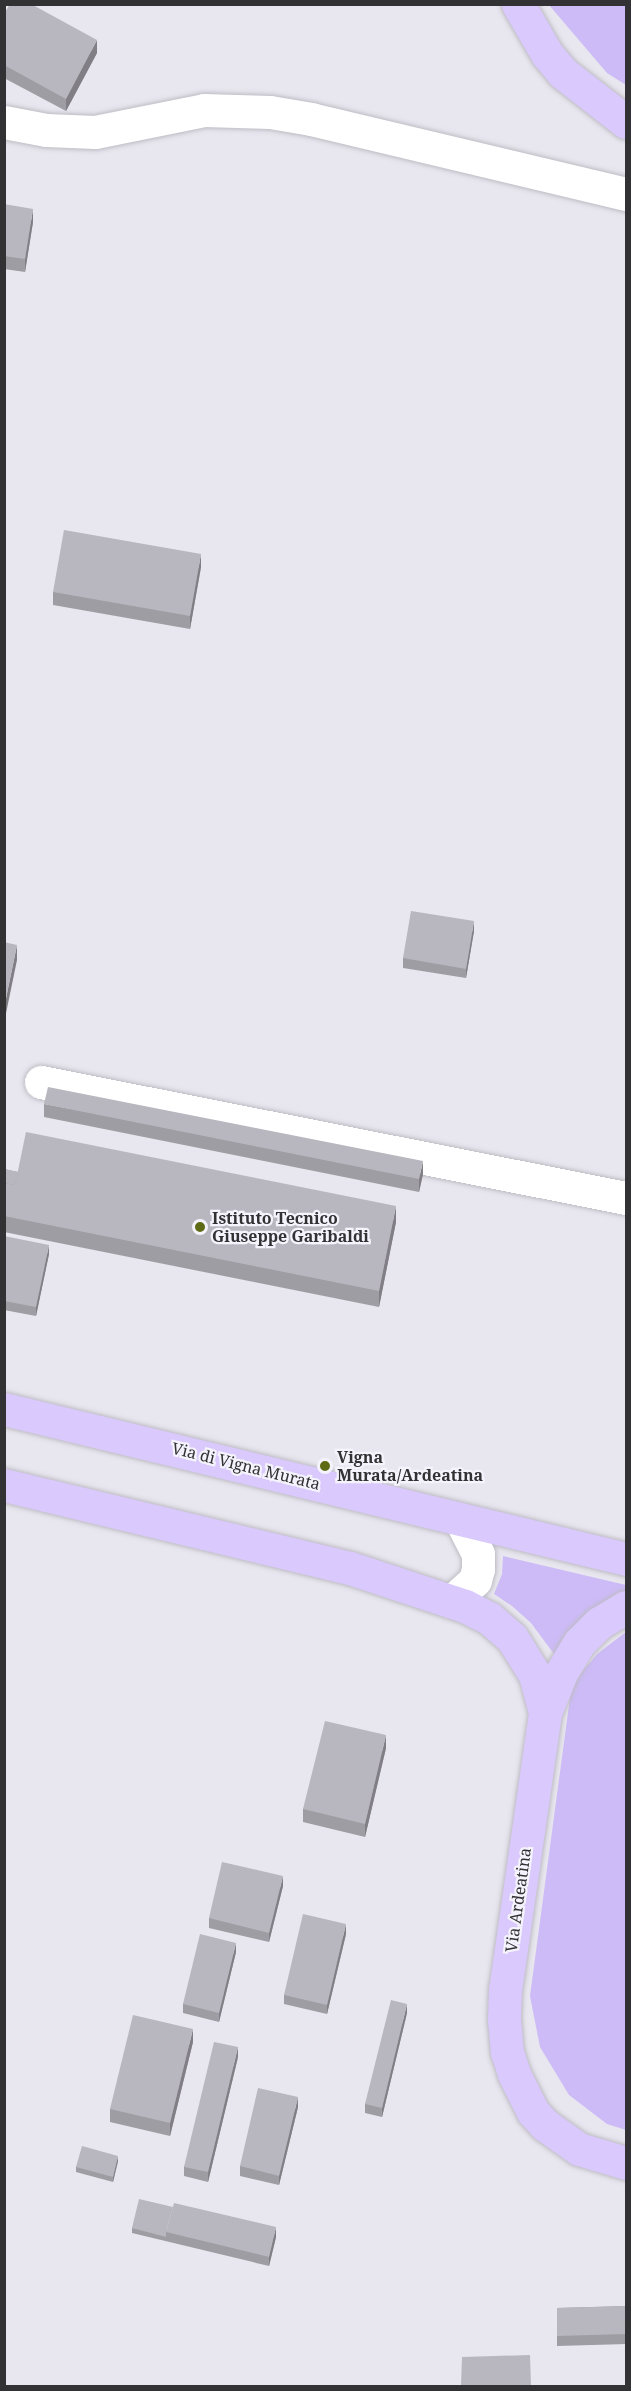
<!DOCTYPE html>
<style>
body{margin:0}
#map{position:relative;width:631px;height:2391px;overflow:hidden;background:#e8e6ee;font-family:"Noto Serif",serif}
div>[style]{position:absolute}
.green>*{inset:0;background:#cdbbf7}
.roads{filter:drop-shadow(0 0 2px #bebcc4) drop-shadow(0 0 2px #bebcc4)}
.minor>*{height:33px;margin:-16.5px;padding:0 16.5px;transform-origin:16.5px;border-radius:16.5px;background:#fff}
.major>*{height:33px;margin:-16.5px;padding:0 16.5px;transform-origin:16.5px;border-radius:16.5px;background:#dac9fd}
.wall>*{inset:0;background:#9e9da3}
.shaded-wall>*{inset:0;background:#817f85}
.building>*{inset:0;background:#b8b6be}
.dots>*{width:16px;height:16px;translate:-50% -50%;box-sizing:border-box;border:3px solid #f5f3fc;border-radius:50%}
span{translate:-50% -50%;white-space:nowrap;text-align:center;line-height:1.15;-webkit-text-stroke:4.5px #f5f3fc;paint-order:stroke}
.poi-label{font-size:16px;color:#323134;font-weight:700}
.left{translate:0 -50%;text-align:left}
.street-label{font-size:16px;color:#323134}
.frame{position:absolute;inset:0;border:6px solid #323134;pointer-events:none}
</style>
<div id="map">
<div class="green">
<i style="clip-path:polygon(549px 5px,626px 5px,626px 85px,607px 73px)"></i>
<i style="clip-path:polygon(503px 1556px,626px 1585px,626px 1593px,554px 1654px,531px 1623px,512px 1606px,494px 1594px,502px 1574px)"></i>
<i style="clip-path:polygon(626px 1632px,626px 2130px,607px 2124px,569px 2095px,540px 2047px,530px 1996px,571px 1690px,581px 1673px,597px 1654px)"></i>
</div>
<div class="roads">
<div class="minor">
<i style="left:4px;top:122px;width:43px;rotate:10.8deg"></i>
<i style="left:46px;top:130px;width:49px;rotate:2.3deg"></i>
<i style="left:95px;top:132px;width:111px;rotate:-11.4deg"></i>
<i style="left:204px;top:110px;width:66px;rotate:1.7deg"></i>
<i style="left:270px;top:112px;width:42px;rotate:9.7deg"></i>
<i style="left:311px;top:119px;width:324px;rotate:13.4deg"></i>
<i style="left:41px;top:1082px;width:596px;rotate:11.22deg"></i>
<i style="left:452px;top:1601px;width:31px;rotate:-42deg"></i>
<i style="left:475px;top:1580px;width:11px;rotate:-75deg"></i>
<i style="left:478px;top:1569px;width:15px;rotate:-90deg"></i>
<i style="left:478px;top:1554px;width:38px;rotate:-117deg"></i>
</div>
<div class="major">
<i style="left:518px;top:4px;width:58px;rotate:59.9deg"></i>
<i style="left:547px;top:54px;width:25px;rotate:50deg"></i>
<i style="left:563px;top:73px;width:80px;rotate:37.9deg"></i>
<i style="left:4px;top:1409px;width:640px;rotate:13.56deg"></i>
<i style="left:4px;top:1485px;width:356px;rotate:13.5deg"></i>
<i style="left:350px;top:1568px;width:121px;rotate:18.3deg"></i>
<i style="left:465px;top:1606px;width:27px;rotate:27deg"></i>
<i style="left:489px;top:1618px;width:30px;rotate:41deg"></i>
<i style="left:512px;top:1638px;width:44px;rotate:58.1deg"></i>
<i style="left:535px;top:1675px;width:39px;rotate:75deg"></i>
<i style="left:626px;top:1607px;width:31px;rotate:149deg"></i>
<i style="left:599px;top:1623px;width:28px;rotate:135deg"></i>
<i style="left:579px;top:1643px;width:35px;rotate:121deg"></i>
<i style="left:561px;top:1673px;width:43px;rotate:111.8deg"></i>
<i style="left:545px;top:1713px;width:279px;rotate:98.2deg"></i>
<i style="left:505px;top:1989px;width:30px;rotate:92deg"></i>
<i style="left:504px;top:2019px;width:33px;rotate:85deg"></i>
<i style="left:507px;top:2052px;width:23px;rotate:72deg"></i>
<i style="left:514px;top:2074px;width:42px;rotate:63.4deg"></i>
<i style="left:533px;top:2112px;width:18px;rotate:47deg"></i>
<i style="left:545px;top:2125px;width:42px;rotate:35.2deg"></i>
<i style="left:579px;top:2149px;width:49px;rotate:16.6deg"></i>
</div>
</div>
<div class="wall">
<i style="clip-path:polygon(4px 14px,97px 53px,66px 111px,4px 78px)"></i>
<i style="clip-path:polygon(4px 204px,33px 222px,25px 272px,4px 269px)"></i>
<i style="clip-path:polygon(201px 567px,190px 629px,53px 605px,53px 592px)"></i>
<i style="clip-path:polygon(474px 931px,466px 978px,403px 968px,403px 958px)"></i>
<i style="clip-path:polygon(44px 1104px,423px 1174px,419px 1192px,44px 1117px)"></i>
<i style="clip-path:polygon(4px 1169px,18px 1172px,396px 1222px,379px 1307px,4px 1232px)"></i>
<i style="clip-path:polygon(4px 1236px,49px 1254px,36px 1316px,4px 1310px)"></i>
<i style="clip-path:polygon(386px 1748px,365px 1837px,303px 1822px,303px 1809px)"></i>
<i style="clip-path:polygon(283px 1886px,269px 1942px,209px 1928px,209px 1918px)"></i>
<i style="clip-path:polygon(346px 1934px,327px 2014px,284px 2004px,284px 1995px)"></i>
<i style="clip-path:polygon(236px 1952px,219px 2022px,183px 2013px,183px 2004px)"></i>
<i style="clip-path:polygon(407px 2013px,382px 2117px,365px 2113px,365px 2104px)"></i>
<i style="clip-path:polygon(193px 2042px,170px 2136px,110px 2122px,110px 2109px)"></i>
<i style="clip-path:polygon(238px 2057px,208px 2182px,184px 2176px,184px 2167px)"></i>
<i style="clip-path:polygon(298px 2107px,279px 2185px,240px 2176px,240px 2166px)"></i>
<i style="clip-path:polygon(118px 2161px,113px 2182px,76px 2172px,76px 2167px)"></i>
<i style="clip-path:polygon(132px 2228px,276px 2237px,269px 2266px,132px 2233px)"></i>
<i style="clip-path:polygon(627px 2306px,627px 2344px,557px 2346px,557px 2308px)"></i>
</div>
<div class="shaded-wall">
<i style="clip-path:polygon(97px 40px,97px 53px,66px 111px,66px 99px)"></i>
<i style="clip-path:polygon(33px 209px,33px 222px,25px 272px,25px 259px)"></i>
<i style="clip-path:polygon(201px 554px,201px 567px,190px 629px,190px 616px)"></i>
<i style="clip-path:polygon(474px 921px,474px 931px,466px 978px,466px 969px)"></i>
<i style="clip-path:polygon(17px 945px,17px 960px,4px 1023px,4px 1008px)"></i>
<i style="clip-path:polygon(423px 1161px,423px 1174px,419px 1192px,419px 1179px)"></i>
<i style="clip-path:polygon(396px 1206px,396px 1222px,379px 1307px,379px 1291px)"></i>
<i style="clip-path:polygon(49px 1245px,49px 1254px,36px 1316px,36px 1307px)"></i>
<i style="clip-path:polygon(386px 1735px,386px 1748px,365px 1837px,365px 1824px)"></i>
<i style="clip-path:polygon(283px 1876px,283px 1886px,269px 1942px,269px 1933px)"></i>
<i style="clip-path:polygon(346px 1924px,346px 1934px,327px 2014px,327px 2005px)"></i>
<i style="clip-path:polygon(236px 1943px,236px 1952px,219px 2022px,219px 2013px)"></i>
<i style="clip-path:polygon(407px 2004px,407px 2013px,382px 2117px,382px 2108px)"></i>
<i style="clip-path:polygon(193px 2029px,193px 2042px,170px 2136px,170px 2123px)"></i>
<i style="clip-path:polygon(238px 2047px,238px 2057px,208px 2182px,208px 2172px)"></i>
<i style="clip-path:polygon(298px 2097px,298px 2107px,279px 2185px,279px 2176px)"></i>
<i style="clip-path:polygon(118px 2156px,118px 2161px,113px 2182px,113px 2177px)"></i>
<i style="clip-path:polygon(276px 2227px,276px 2237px,269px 2266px,269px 2257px)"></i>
</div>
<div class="building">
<i style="clip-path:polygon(10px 4px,31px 4px,97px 40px,66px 99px,4px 65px,4px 14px)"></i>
<i style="clip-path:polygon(4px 204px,33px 209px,25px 259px,4px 256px)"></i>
<i style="clip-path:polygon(64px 530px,201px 554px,190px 616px,53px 592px)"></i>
<i style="clip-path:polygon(411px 911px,474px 921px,466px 969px,403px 958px)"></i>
<i style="clip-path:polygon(4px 942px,17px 945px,4px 1008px)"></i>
<i style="clip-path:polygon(48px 1087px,423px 1161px,419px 1179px,44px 1104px)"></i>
<i style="clip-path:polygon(26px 1132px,396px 1206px,379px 1291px,4px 1216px,4px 1183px,15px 1185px)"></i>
<i style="clip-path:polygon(4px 1169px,18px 1172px,15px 1185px,4px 1183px)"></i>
<i style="clip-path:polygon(4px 1236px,49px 1245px,36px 1307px,4px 1301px)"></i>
<i style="clip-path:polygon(325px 1721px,386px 1735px,365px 1824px,303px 1809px)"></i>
<i style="clip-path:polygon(222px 1862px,283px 1876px,269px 1933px,209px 1918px)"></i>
<i style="clip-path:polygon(303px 1914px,346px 1924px,327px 2005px,284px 1995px)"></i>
<i style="clip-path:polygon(200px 1934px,236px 1943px,219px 2013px,183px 2004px)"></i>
<i style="clip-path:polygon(391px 2000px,407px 2004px,382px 2108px,365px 2104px)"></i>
<i style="clip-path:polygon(133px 2015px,193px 2029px,170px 2123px,110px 2109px)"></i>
<i style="clip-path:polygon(214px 2042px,238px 2047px,208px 2172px,184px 2167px)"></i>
<i style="clip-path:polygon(258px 2088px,298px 2097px,279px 2176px,240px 2166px)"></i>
<i style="clip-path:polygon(82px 2146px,118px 2156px,113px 2177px,76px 2167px)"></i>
<i style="clip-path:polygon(139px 2199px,173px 2207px,166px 2232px,166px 2237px,132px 2228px)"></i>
<i style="clip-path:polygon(174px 2203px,276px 2227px,269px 2257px,166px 2232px)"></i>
<i style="clip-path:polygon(627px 2306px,627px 2334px,557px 2336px,557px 2308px)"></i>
<i style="clip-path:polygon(530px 2355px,531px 2386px,461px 2386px,462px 2357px)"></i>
</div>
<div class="dots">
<i style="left:200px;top:1227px;background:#5e6b14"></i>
<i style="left:325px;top:1466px;background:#5e6b14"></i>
</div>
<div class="poi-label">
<span class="left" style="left:212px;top:1227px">Istituto Tecnico<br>Giuseppe Garibaldi</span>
<span class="left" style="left:337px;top:1466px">Vigna<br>Murata/Ardeatina</span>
</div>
<div class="street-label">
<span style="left:246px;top:1466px;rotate:14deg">Via di Vigna Murata</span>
<span style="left:518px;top:1900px;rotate:-82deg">Via Ardeatina</span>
</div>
<div class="frame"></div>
</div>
